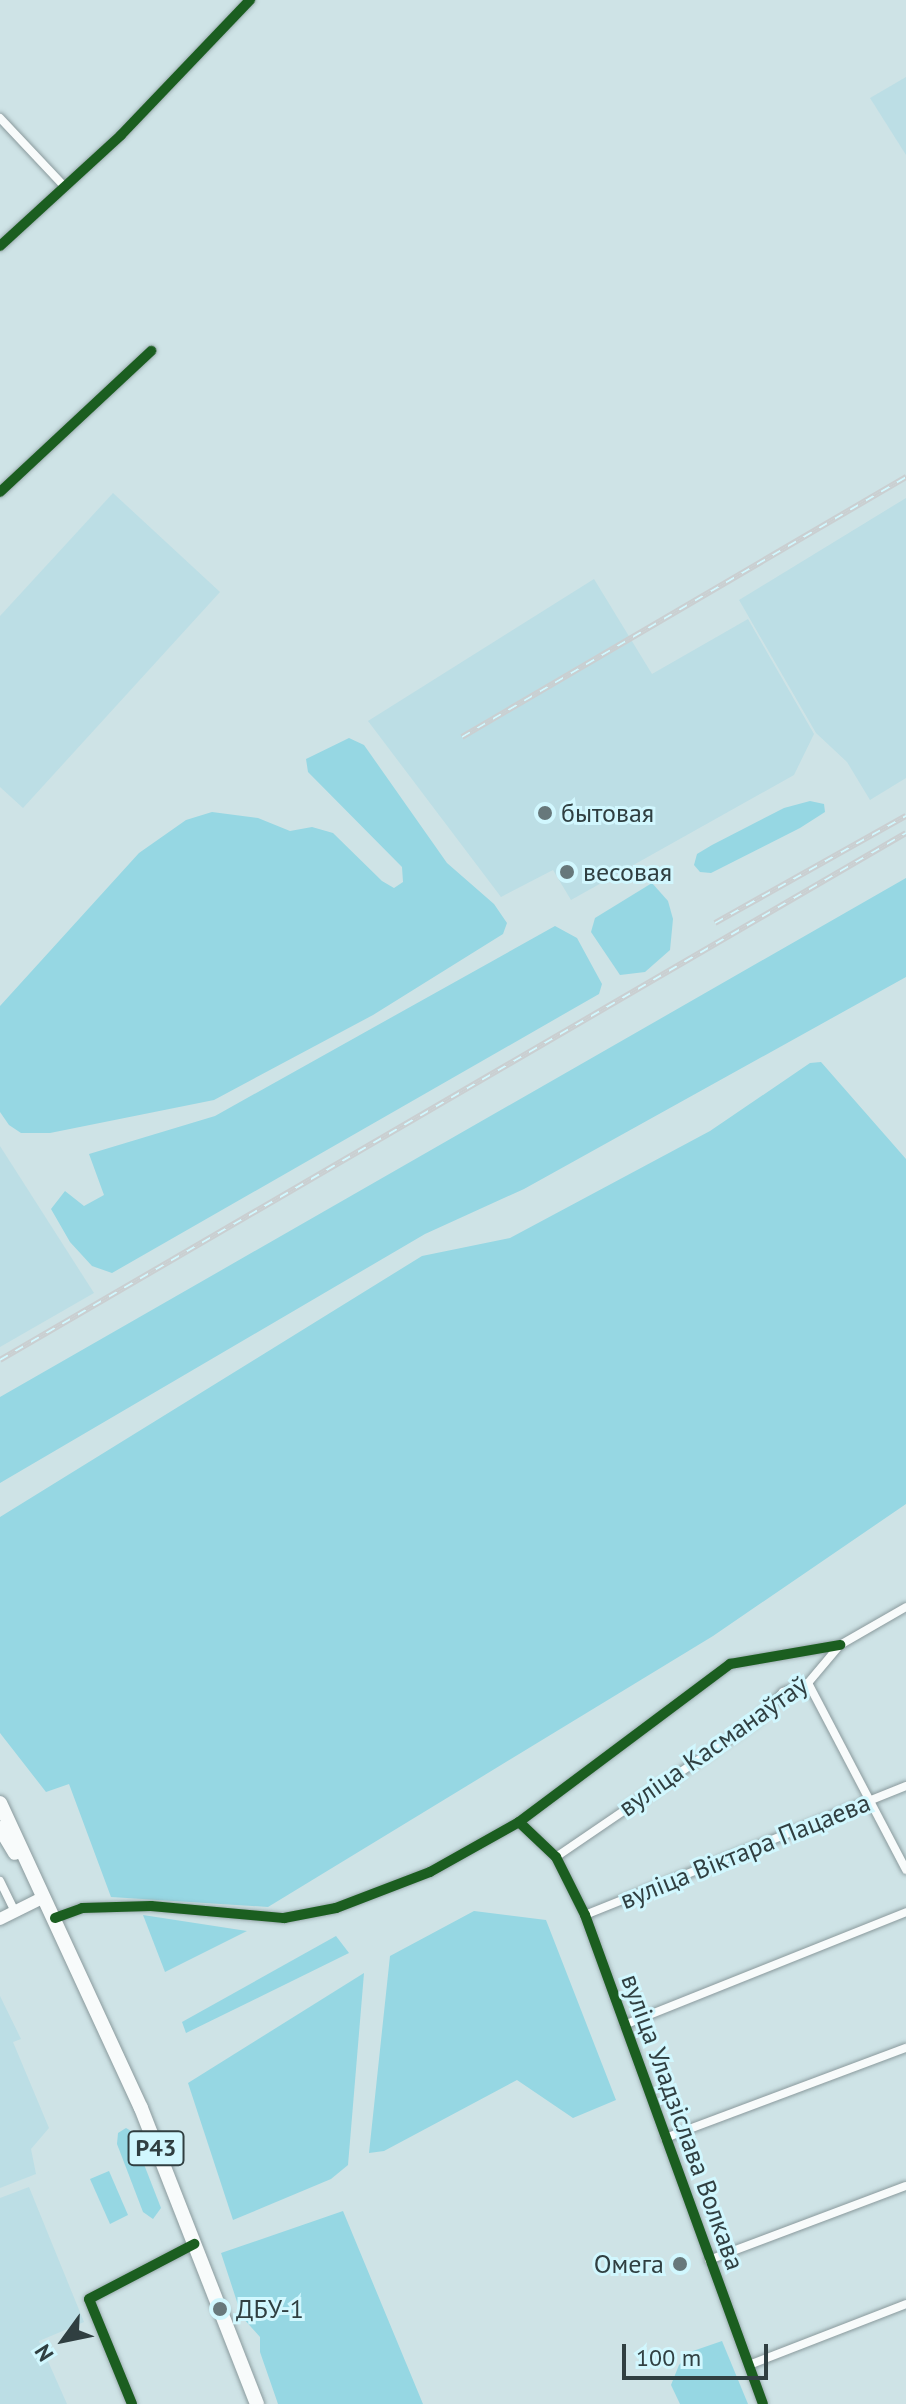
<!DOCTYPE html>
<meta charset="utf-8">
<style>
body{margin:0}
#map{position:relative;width:906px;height:2404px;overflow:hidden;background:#cee3e6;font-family:"PT Sans",sans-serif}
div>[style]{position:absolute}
.built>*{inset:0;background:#bcdee5}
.green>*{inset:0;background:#96d7e3}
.roads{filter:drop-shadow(0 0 2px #8a9a9d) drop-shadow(0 0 2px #8a9a9d)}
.street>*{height:8px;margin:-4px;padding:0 4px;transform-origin:4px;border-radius:4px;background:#f8fbfb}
.secondary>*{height:12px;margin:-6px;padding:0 6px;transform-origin:6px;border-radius:6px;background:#f8fbfb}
.primary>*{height:14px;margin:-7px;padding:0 7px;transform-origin:7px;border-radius:7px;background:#f8fbfb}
.rail>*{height:6px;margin-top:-3px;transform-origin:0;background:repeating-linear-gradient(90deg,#d1f7fe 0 9px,#cacfd1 0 18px);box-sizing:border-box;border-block:2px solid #cacfd1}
.cycleway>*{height:10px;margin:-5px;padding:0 5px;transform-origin:5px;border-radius:5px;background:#1b5e20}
.dots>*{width:22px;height:22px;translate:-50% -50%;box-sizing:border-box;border:4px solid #d1f7fe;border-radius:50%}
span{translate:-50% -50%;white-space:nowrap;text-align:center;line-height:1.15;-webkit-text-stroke:6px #d1f7fe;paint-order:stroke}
.shield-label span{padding:2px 6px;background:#d1f7fe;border:2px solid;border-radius:6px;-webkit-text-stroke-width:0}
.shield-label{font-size:24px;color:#303f41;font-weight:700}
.poi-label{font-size:26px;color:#303f41}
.left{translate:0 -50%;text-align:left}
.right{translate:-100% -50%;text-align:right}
.street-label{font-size:26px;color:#303f41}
.north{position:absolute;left:24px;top:2300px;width:80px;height:80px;-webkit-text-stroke:6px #d1f7fe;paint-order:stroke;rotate:237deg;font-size:22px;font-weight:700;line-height:32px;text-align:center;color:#303f41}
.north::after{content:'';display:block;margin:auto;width:28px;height:36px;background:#303f41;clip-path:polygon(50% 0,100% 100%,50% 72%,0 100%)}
.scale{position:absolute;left:622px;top:2344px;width:146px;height:36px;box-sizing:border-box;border:4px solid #303f41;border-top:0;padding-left:10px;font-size:24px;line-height:28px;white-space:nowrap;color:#303f41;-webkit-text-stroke:6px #d1f7fe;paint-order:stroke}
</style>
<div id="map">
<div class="built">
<i style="clip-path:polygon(906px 77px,906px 155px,870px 98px)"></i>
<i style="clip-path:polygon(113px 493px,220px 592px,23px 808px,0 787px,0 616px)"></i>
<i style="clip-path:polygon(906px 498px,906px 778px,870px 800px,847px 762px,816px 733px,739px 600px)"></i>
<i style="clip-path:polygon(594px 579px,652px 674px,748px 619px,814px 734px,794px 775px,571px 900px,553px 870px,501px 897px,368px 721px)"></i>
<i style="clip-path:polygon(0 1146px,94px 1293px,0 1347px)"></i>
<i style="clip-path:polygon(0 1996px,21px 2039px,13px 2042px,49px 2128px,31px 2149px,36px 2174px,0 2188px)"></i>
<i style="clip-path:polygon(29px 2187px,84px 2322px,39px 2341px,67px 2404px,0 2404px,0 2198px)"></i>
</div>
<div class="green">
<i style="clip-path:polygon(349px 738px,364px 745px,447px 863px,494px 904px,507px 923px,503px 934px,373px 1015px,214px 1100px,50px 1133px,21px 1133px,9px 1125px,0 1112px,0 1006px,139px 853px,186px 820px,212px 812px,258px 818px,290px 831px,312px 827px,333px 833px,382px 881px,394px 888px,403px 882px,402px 867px,308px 772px,306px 759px)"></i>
<i style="clip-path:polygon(810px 801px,824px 804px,825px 812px,800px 828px,711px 873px,700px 872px,694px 865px,697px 854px,712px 845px,784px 808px)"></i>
<i style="clip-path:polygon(906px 878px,906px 977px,524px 1189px,425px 1234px,0 1483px,0 1397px)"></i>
<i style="clip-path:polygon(652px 883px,668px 901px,673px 919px,670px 950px,645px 972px,620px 975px,591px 932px,595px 918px)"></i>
<i style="clip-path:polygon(555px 926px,577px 938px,602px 984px,599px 994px,112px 1273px,92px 1266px,70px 1242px,51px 1209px,65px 1191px,84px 1206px,104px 1195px,89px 1154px,215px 1116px)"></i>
<i style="clip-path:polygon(821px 1062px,906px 1159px,906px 1504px,713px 1636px,268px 1907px,111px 1897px,69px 1784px,46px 1792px,0 1733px,0 1517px,422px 1256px,510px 1238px,710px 1131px,810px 1063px)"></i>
<i style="clip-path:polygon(474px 1911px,546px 1920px,616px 2100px,573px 2118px,517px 2080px,384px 2151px,369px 2153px,390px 1956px)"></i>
<i style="clip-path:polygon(143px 1915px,247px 1931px,165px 1972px)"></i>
<i style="clip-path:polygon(336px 1936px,349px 1953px,186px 2033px,182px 2022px)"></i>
<i style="clip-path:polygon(364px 1973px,348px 2165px,331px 2179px,233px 2220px,188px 2083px)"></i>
<i style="clip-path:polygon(126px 2128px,131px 2131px,161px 2208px,153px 2219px,143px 2212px,117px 2144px,118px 2133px)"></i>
<i style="clip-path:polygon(109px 2171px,128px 2215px,110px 2224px,90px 2179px)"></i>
<i style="clip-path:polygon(343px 2211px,423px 2404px,278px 2404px,260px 2352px,260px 2337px,242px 2317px,221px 2253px)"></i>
<i style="clip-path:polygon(722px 2341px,748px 2404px,680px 2404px,671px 2385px,679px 2365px,693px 2351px)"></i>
</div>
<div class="roads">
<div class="street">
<i style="left:0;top:118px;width:93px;rotate:46.7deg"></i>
<i style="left:0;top:246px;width:164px;rotate:-42.5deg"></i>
<i style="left:121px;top:135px;width:187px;rotate:-46.3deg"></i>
<i style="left:0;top:492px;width:207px;rotate:-43deg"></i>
<i style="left:808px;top:1683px;width:211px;rotate:62.3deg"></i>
<i style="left:519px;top:1822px;width:51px;rotate:43.4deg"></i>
<i style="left:556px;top:1857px;width:65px;rotate:63.4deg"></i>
<i style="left:585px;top:1915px;width:520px;rotate:70deg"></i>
<i style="left:556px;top:1857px;width:245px;rotate:-34.3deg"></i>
<i style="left:758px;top:1719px;width:37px;rotate:-47deg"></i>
<i style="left:783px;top:1692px;width:27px;rotate:-20deg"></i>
<i style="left:808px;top:1683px;width:50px;rotate:-49.9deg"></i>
<i style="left:840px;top:1645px;width:76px;rotate:-29.9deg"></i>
<i style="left:0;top:1881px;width:34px;rotate:64deg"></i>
<i style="left:585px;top:1915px;width:346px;rotate:-21.9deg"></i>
<i style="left:55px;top:1918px;width:29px;rotate:-20deg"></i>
<i style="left:82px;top:1908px;width:69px;rotate:-1.7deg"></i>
<i style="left:151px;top:1906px;width:134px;rotate:5.2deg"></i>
<i style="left:284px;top:1918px;width:53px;rotate:-10.9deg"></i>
<i style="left:336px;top:1908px;width:101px;rotate:-21deg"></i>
<i style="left:430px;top:1872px;width:102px;rotate:-29.3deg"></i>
<i style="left:519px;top:1822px;width:264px;rotate:-36.8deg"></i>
<i style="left:730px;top:1664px;width:112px;rotate:-9.8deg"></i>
<i style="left:624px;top:2025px;width:304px;rotate:-21.8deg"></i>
<i style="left:665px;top:2138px;width:257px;rotate:-20.5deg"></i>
<i style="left:709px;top:2260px;width:210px;rotate:-20.6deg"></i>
<i style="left:749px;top:2365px;width:168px;rotate:-21.2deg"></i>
<i style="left:132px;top:2404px;width:113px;rotate:-112.3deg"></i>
<i style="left:89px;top:2299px;width:119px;rotate:-27.6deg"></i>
</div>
<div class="secondary">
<i style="left:0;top:1919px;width:49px;rotate:-26.6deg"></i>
</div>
<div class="primary">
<i style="left:0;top:1803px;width:336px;rotate:65.2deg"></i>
<i style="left:141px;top:2108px;width:318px;rotate:68.6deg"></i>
<i style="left:0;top:1828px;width:29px;rotate:59deg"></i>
</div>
</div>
<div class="rail">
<i style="left:462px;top:737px;width:515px;rotate:-30.35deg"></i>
<i style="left:715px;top:923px;width:219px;rotate:-29.3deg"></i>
<i style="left:0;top:1360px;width:1048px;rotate:-30.19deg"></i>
</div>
<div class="cycleway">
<i style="left:0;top:246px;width:164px;rotate:-42.5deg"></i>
<i style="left:121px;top:135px;width:187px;rotate:-46.3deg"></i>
<i style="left:0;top:492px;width:207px;rotate:-43deg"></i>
<i style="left:519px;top:1822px;width:51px;rotate:43.4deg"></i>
<i style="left:556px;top:1857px;width:65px;rotate:63.4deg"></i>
<i style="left:585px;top:1915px;width:520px;rotate:70deg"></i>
<i style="left:55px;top:1918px;width:29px;rotate:-20deg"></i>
<i style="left:82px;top:1908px;width:69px;rotate:-1.7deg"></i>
<i style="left:151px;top:1906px;width:134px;rotate:5.2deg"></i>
<i style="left:284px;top:1918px;width:53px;rotate:-10.9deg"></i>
<i style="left:336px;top:1908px;width:101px;rotate:-21deg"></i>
<i style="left:430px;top:1872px;width:102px;rotate:-29.3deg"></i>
<i style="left:519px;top:1822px;width:264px;rotate:-36.8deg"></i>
<i style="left:730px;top:1664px;width:112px;rotate:-9.8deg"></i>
<i style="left:132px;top:2404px;width:113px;rotate:-112.3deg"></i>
<i style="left:89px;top:2299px;width:119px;rotate:-27.6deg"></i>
</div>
<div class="dots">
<i style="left:545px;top:813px;background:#67787b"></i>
<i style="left:567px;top:872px;background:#67787b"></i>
<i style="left:680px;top:2264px;background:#67787b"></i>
<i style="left:220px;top:2309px;background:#67787b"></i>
</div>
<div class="shield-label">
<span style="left:156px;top:2148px">Р43</span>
</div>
<div class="poi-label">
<span class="left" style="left:561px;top:813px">бытовая</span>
<span class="left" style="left:583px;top:872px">весовая</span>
<span class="right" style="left:664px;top:2264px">Омега</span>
<span class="left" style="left:236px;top:2309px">ДБУ-1</span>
</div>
<div class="street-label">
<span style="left:713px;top:1746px;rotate:-35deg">вуліца Касманаўтаў</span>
<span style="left:745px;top:1851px;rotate:-22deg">вуліца Віктара Пацаева</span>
<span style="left:683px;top:2122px;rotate:70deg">вуліца Уладзіслава Волкава</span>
</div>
<div class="north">N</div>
<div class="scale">100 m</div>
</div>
